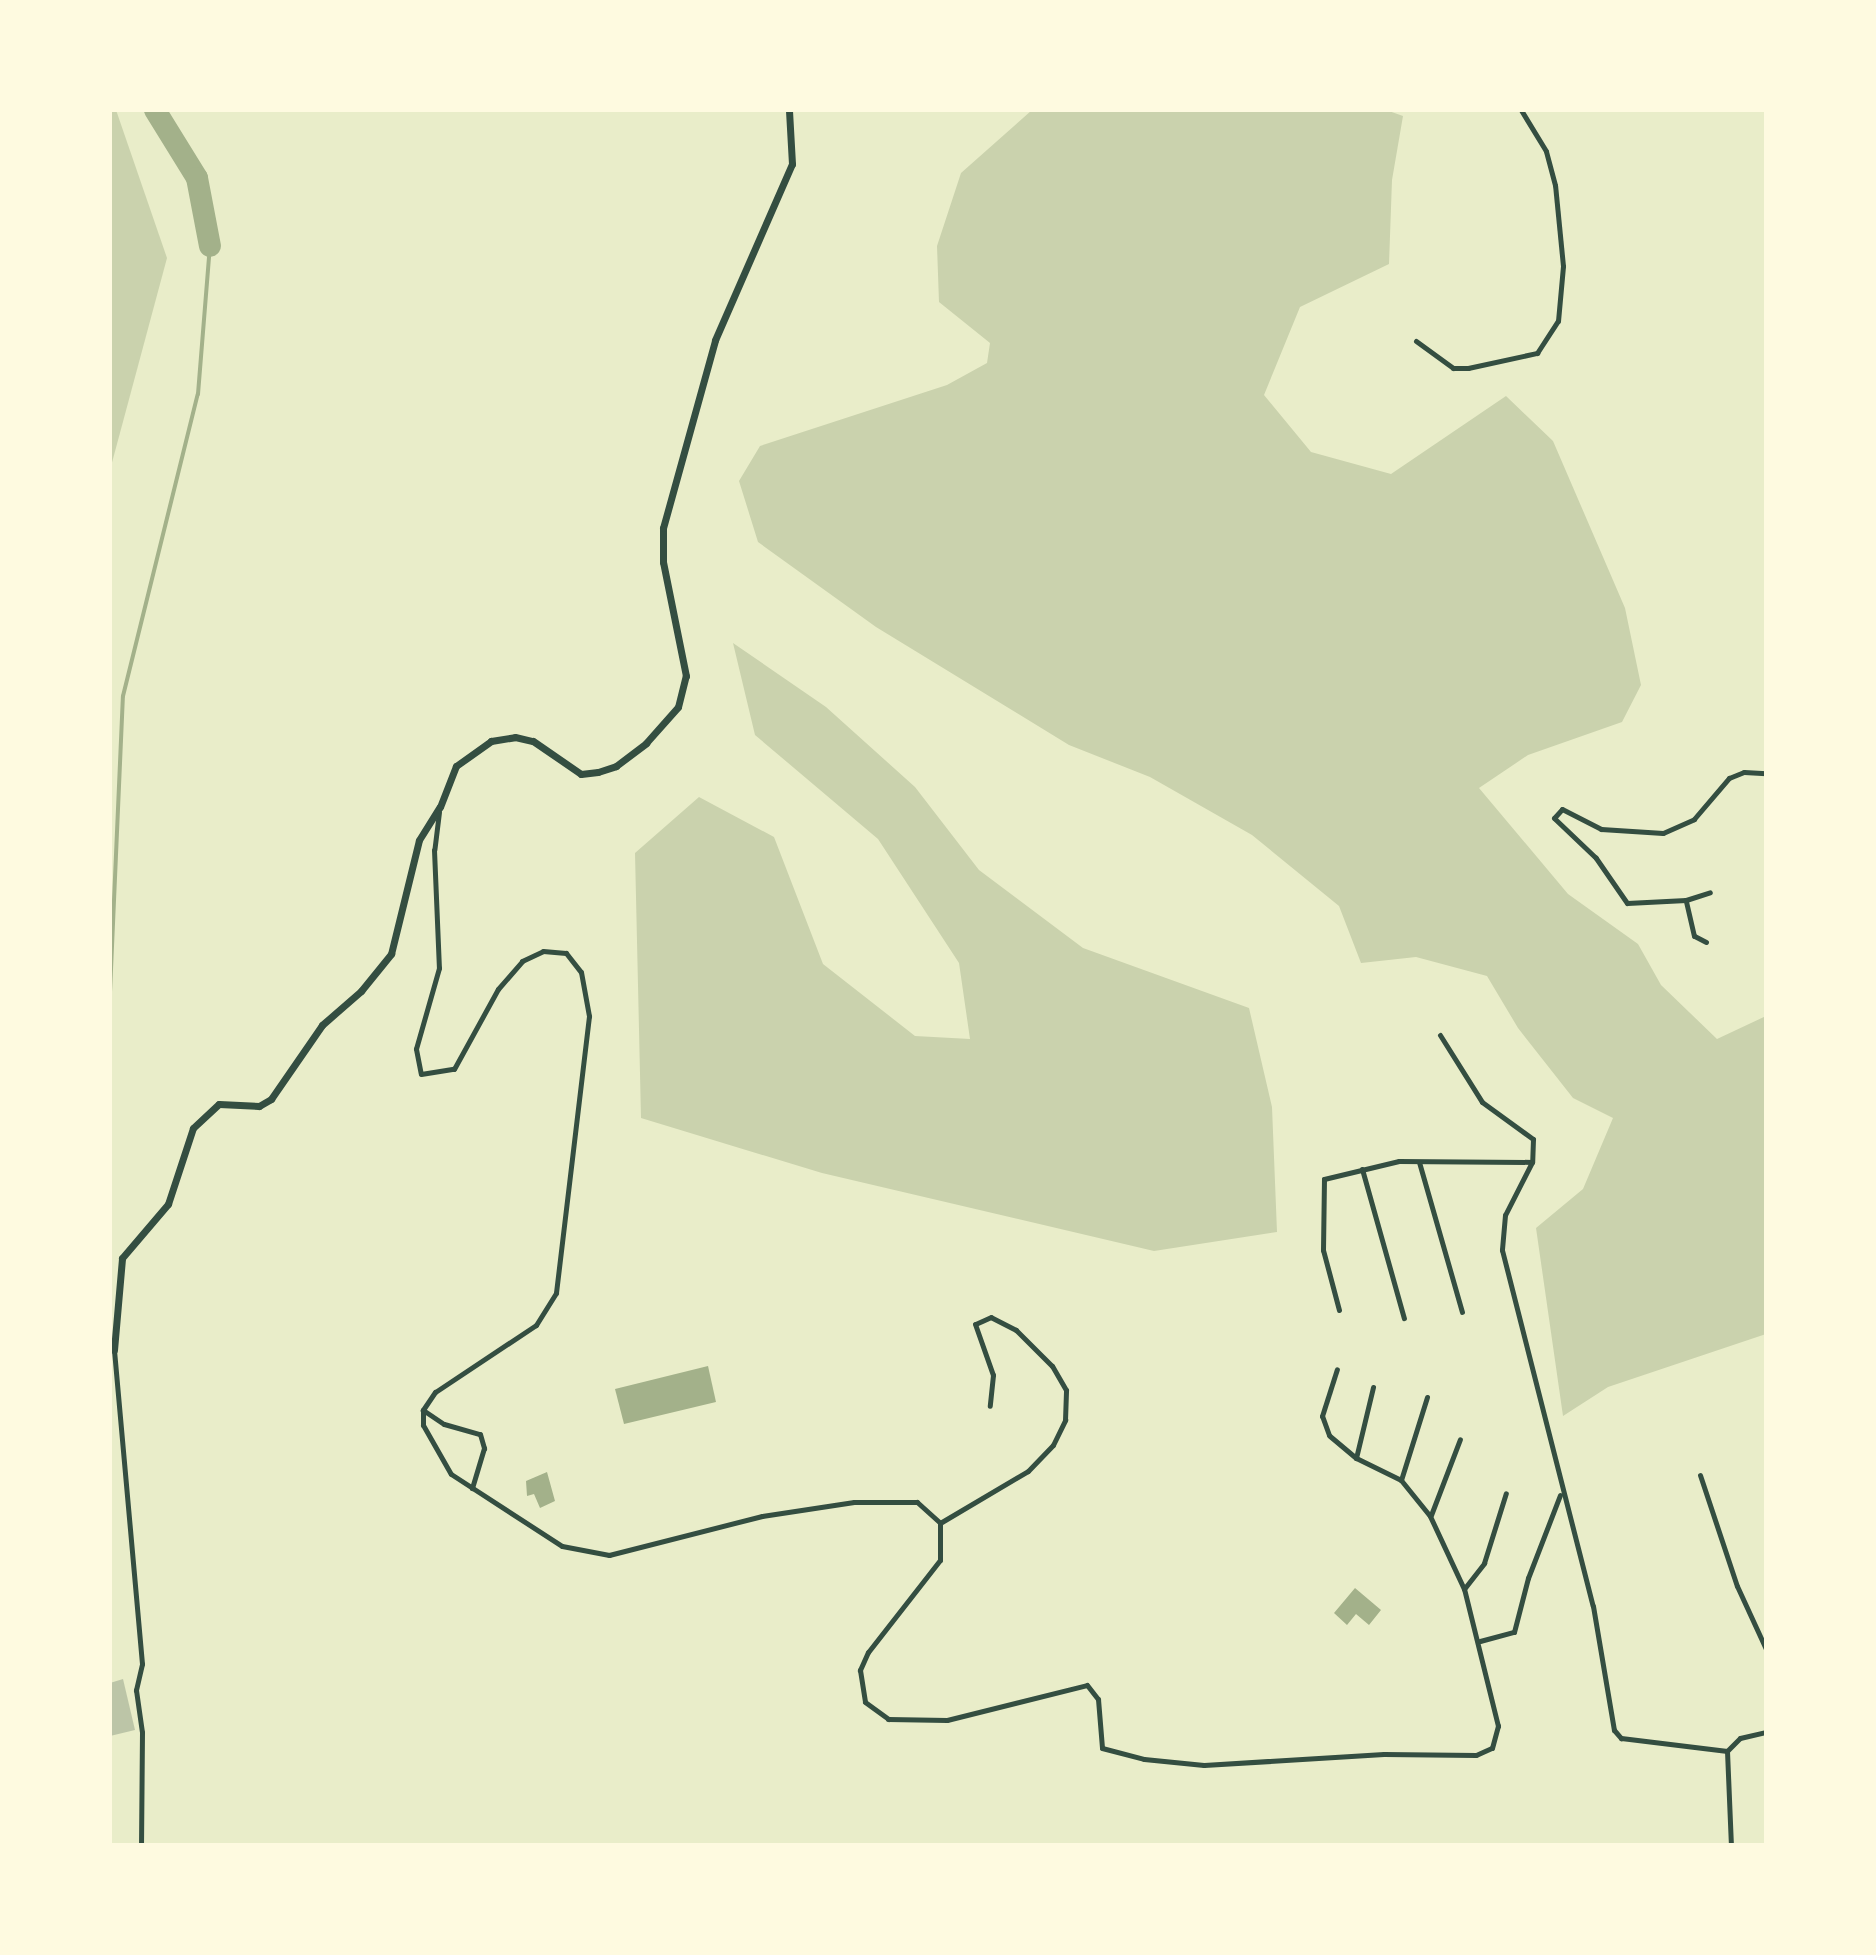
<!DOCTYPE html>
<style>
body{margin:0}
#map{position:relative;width:1876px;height:1955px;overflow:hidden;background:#e9edc9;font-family:Signika,sans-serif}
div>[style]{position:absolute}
.green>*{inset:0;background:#cad2ad}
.water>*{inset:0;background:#a3b18a}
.stream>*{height:4px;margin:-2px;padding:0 2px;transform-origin:2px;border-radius:2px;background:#a3b18a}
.river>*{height:22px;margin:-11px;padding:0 11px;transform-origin:11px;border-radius:11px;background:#a3b18a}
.building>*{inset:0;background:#bcc5a7}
.minor>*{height:5px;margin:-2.5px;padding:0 2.5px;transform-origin:2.5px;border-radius:2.5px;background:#344e41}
.tertiary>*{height:7px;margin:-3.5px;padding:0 3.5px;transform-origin:3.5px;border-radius:3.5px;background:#344e41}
span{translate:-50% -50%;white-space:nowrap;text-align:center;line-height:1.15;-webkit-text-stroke:6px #fefae0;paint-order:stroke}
.frame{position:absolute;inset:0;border:112px solid #fefae0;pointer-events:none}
</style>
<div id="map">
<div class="green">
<i style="clip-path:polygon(110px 110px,116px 110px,167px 258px,110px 470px)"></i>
<i style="clip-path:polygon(1032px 110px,1386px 110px,1403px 116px,1392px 180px,1389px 264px,1300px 307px,1264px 395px,1311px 452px,1391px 474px,1506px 396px,1553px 441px,1625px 608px,1641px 685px,1622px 722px,1528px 755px,1479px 788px,1568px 894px,1638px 944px,1661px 985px,1717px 1039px,1766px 1016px,1766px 1334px,1608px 1387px,1563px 1416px,1536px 1228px,1583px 1189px,1613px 1118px,1573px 1098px,1518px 1028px,1487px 976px,1416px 957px,1361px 963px,1339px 906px,1252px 835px,1150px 777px,1069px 745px,876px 627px,758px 542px,739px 481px,760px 446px,947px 385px,987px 363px,990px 343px,939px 302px,937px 246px,961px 173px)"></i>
<i style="clip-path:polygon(733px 643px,826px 707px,915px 787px,979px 870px,1083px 948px,1249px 1008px,1272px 1107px,1277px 1232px,1154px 1251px,822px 1173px,641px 1118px,635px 853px,699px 797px,774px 837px,823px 964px,915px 1036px,970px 1039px,959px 963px,878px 839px,755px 735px)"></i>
</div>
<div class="water">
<i style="clip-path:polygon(708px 1366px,716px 1402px,624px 1424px,615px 1389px)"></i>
<i style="clip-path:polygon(547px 1472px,555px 1501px,540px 1508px,534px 1494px,527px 1496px,526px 1481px)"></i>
<i style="clip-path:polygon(1355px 1588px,1381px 1610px,1369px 1625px,1356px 1614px,1347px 1625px,1334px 1613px)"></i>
</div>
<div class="stream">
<i style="left:110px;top:992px;width:296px;rotate:-87.5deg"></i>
<i style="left:123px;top:696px;width:311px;rotate:-76.1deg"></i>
<i style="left:198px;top:394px;width:148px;rotate:-85.4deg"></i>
</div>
<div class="river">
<i style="left:155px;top:110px;width:80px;rotate:58.3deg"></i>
<i style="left:197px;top:178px;width:69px;rotate:79.2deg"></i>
</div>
<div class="building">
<i style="clip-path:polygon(123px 1679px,135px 1730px,110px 1736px,110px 1683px)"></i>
</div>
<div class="minor">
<i style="left:1416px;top:341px;width:46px;rotate:36.1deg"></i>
<i style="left:1453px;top:368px;width:15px"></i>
<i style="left:1468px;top:368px;width:71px;rotate:-12.3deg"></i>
<i style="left:1537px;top:353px;width:38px;rotate:-57deg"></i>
<i style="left:1558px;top:321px;width:55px;rotate:-84.8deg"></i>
<i style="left:1563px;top:266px;width:81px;rotate:-95.6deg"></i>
<i style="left:1555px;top:185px;width:35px;rotate:-105deg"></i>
<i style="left:1546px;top:151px;width:48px;rotate:-121.4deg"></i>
<i style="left:439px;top:812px;width:38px;rotate:97deg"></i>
<i style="left:434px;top:850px;width:118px;rotate:87.6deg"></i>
<i style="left:439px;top:968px;width:84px;rotate:105.9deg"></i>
<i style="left:416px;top:1049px;width:25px;rotate:79deg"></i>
<i style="left:421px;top:1074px;width:33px;rotate:-9deg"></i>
<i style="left:454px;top:1069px;width:91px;rotate:-61.2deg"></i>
<i style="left:498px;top:989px;width:37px;rotate:-49deg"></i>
<i style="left:522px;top:961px;width:23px;rotate:-25deg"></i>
<i style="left:543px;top:951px;width:23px;rotate:5deg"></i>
<i style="left:566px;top:953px;width:24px;rotate:52deg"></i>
<i style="left:581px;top:972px;width:45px;rotate:79.7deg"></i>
<i style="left:589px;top:1016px;width:279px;rotate:96.8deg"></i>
<i style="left:556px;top:1293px;width:38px;rotate:122deg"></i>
<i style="left:536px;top:1325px;width:121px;rotate:146.4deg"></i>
<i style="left:435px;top:1392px;width:22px;rotate:124deg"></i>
<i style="left:423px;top:1410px;width:15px;rotate:90deg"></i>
<i style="left:423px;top:1425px;width:56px;rotate:60.3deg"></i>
<i style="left:451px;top:1474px;width:132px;rotate:33deg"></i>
<i style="left:562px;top:1546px;width:48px;rotate:10.8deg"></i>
<i style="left:609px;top:1555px;width:158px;rotate:-14.3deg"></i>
<i style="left:762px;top:1516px;width:93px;rotate:-8.7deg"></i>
<i style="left:854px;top:1502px;width:63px"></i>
<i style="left:917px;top:1502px;width:31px;rotate:42deg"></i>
<i style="left:940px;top:1523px;width:37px;rotate:90deg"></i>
<i style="left:940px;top:1560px;width:117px;rotate:128deg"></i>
<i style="left:868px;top:1652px;width:20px;rotate:114deg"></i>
<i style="left:860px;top:1670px;width:32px;rotate:81deg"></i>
<i style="left:865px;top:1702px;width:29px;rotate:36deg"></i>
<i style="left:888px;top:1719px;width:59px;rotate:1deg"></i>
<i style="left:947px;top:1720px;width:144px;rotate:-14deg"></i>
<i style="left:1087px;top:1685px;width:18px;rotate:52deg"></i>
<i style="left:1098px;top:1699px;width:49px;rotate:85.3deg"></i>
<i style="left:1102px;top:1748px;width:43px;rotate:14.7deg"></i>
<i style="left:1144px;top:1759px;width:60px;rotate:5.7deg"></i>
<i style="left:1204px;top:1765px;width:180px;rotate:-3.5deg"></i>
<i style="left:1384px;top:1754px;width:92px;rotate:0.6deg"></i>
<i style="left:1476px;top:1755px;width:17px;rotate:-24deg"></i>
<i style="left:1492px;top:1748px;width:23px;rotate:-75deg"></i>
<i style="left:1498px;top:1726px;width:141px;rotate:-103.9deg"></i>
<i style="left:1464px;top:1589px;width:81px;rotate:-115deg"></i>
<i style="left:1430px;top:1516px;width:46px;rotate:-128.9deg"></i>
<i style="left:1401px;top:1480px;width:50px;rotate:-153.9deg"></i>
<i style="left:1356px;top:1458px;width:35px;rotate:-140deg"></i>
<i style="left:1329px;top:1435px;width:20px;rotate:-110deg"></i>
<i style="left:1322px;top:1416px;width:49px;rotate:-72.3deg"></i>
<i style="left:1686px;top:900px;width:25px;rotate:-18deg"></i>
<i style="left:1706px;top:942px;width:13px;rotate:-153deg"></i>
<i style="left:1694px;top:936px;width:37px;rotate:-103deg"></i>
<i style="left:1686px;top:900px;width:59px;rotate:177.1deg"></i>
<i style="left:1627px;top:903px;width:55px;rotate:-124.6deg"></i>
<i style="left:1596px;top:858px;width:58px;rotate:-136.4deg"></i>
<i style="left:1554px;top:818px;width:12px;rotate:-48deg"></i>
<i style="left:1562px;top:809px;width:44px;rotate:27.1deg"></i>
<i style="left:1601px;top:829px;width:62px;rotate:3.7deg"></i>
<i style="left:1663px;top:833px;width:34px;rotate:-24deg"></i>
<i style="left:1694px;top:819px;width:54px;rotate:-49.5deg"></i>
<i style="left:1729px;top:778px;width:16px;rotate:-22deg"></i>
<i style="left:1744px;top:772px;width:22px;rotate:3deg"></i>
<i style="left:1440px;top:1035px;width:79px;rotate:57.9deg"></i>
<i style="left:1482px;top:1102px;width:63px;rotate:36deg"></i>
<i style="left:1533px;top:1139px;width:23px;rotate:92deg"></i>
<i style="left:1419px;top:1162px;width:156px;rotate:74deg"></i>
<i style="left:1362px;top:1169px;width:155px;rotate:74.3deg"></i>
<i style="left:1339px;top:1310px;width:62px;rotate:-104.9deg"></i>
<i style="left:1323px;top:1250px;width:71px;rotate:-89.2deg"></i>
<i style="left:1324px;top:1179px;width:77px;rotate:-13.5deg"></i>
<i style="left:1399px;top:1161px;width:133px;rotate:0.4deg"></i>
<i style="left:1532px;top:1162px;width:59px;rotate:117deg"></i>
<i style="left:1505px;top:1215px;width:35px;rotate:95deg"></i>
<i style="left:1502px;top:1250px;width:367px;rotate:75.7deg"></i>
<i style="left:1593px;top:1606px;width:126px;rotate:80.4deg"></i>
<i style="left:1614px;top:1730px;width:11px;rotate:49deg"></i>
<i style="left:1621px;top:1738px;width:107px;rotate:7deg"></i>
<i style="left:1727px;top:1751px;width:18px;rotate:-45deg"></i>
<i style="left:1740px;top:1738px;width:27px;rotate:-13deg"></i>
<i style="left:114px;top:1350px;width:315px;rotate:84.9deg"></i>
<i style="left:142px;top:1664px;width:27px;rotate:103deg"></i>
<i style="left:136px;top:1690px;width:42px;rotate:81.9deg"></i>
<i style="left:142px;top:1732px;width:113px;rotate:90.5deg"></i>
<i style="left:423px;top:1410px;width:25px;rotate:34deg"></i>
<i style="left:444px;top:1424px;width:37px;rotate:16deg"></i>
<i style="left:480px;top:1434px;width:15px;rotate:74deg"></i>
<i style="left:484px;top:1448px;width:42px;rotate:106.7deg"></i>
<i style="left:1356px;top:1458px;width:73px;rotate:-76.5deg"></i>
<i style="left:1700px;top:1475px;width:117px;rotate:71.6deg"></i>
<i style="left:1737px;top:1586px;width:69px;rotate:65.3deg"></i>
<i style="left:1401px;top:1480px;width:87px;rotate:-72.6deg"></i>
<i style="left:1431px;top:1515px;width:81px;rotate:-69.1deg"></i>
<i style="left:940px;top:1523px;width:102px;rotate:-30.6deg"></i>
<i style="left:1028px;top:1471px;width:36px;rotate:-46deg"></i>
<i style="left:1053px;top:1445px;width:28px;rotate:-64deg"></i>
<i style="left:1065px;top:1420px;width:30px;rotate:-88deg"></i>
<i style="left:1066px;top:1390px;width:28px;rotate:-120deg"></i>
<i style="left:1052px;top:1366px;width:51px;rotate:-135deg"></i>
<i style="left:1016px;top:1330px;width:28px;rotate:-153deg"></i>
<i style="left:991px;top:1317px;width:17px;rotate:156deg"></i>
<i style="left:975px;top:1324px;width:54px;rotate:70.6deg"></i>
<i style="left:993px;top:1375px;width:31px;rotate:96deg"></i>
<i style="left:1464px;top:1589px;width:33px;rotate:-52deg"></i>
<i style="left:1484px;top:1563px;width:73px;rotate:-72.6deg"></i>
<i style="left:1480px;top:1641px;width:35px;rotate:-15deg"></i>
<i style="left:1514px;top:1632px;width:56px;rotate:-75.5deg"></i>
<i style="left:1528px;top:1578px;width:89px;rotate:-68.9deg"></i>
<i style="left:1727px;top:1751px;width:94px;rotate:87.6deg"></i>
</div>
<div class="tertiary">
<i style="left:114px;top:1350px;width:92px;rotate:-85deg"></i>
<i style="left:122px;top:1258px;width:71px;rotate:-49.6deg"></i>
<i style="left:168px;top:1204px;width:80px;rotate:-71.8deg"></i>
<i style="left:193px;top:1128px;width:35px;rotate:-43deg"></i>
<i style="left:219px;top:1104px;width:40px;rotate:2.9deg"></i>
<i style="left:259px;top:1106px;width:14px;rotate:-30deg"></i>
<i style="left:271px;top:1099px;width:90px;rotate:-55.4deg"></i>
<i style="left:322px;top:1025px;width:52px;rotate:-41.1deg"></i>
<i style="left:361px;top:991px;width:48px;rotate:-51deg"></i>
<i style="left:391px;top:954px;width:117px;rotate:-76.2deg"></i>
<i style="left:419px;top:840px;width:39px;rotate:-58deg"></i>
<i style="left:440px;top:807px;width:44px;rotate:-68.7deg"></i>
<i style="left:456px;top:766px;width:43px;rotate:-35.5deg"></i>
<i style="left:491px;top:741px;width:24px;rotate:-9deg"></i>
<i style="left:515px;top:737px;width:18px;rotate:13deg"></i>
<i style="left:533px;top:741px;width:58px;rotate:34.5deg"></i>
<i style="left:581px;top:774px;width:17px;rotate:-7deg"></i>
<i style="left:598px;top:772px;width:19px;rotate:-18deg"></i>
<i style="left:616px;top:766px;width:38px;rotate:-37deg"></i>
<i style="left:646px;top:743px;width:48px;rotate:-48.4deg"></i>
<i style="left:678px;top:707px;width:32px;rotate:-76deg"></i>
<i style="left:686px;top:676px;width:116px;rotate:-101.4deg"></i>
<i style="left:663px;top:562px;width:34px;rotate:-90deg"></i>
<i style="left:663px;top:528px;width:195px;rotate:-74.5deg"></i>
<i style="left:715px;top:340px;width:192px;rotate:-66.4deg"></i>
<i style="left:792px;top:164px;width:54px;rotate:-93.2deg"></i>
</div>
<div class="frame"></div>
</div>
